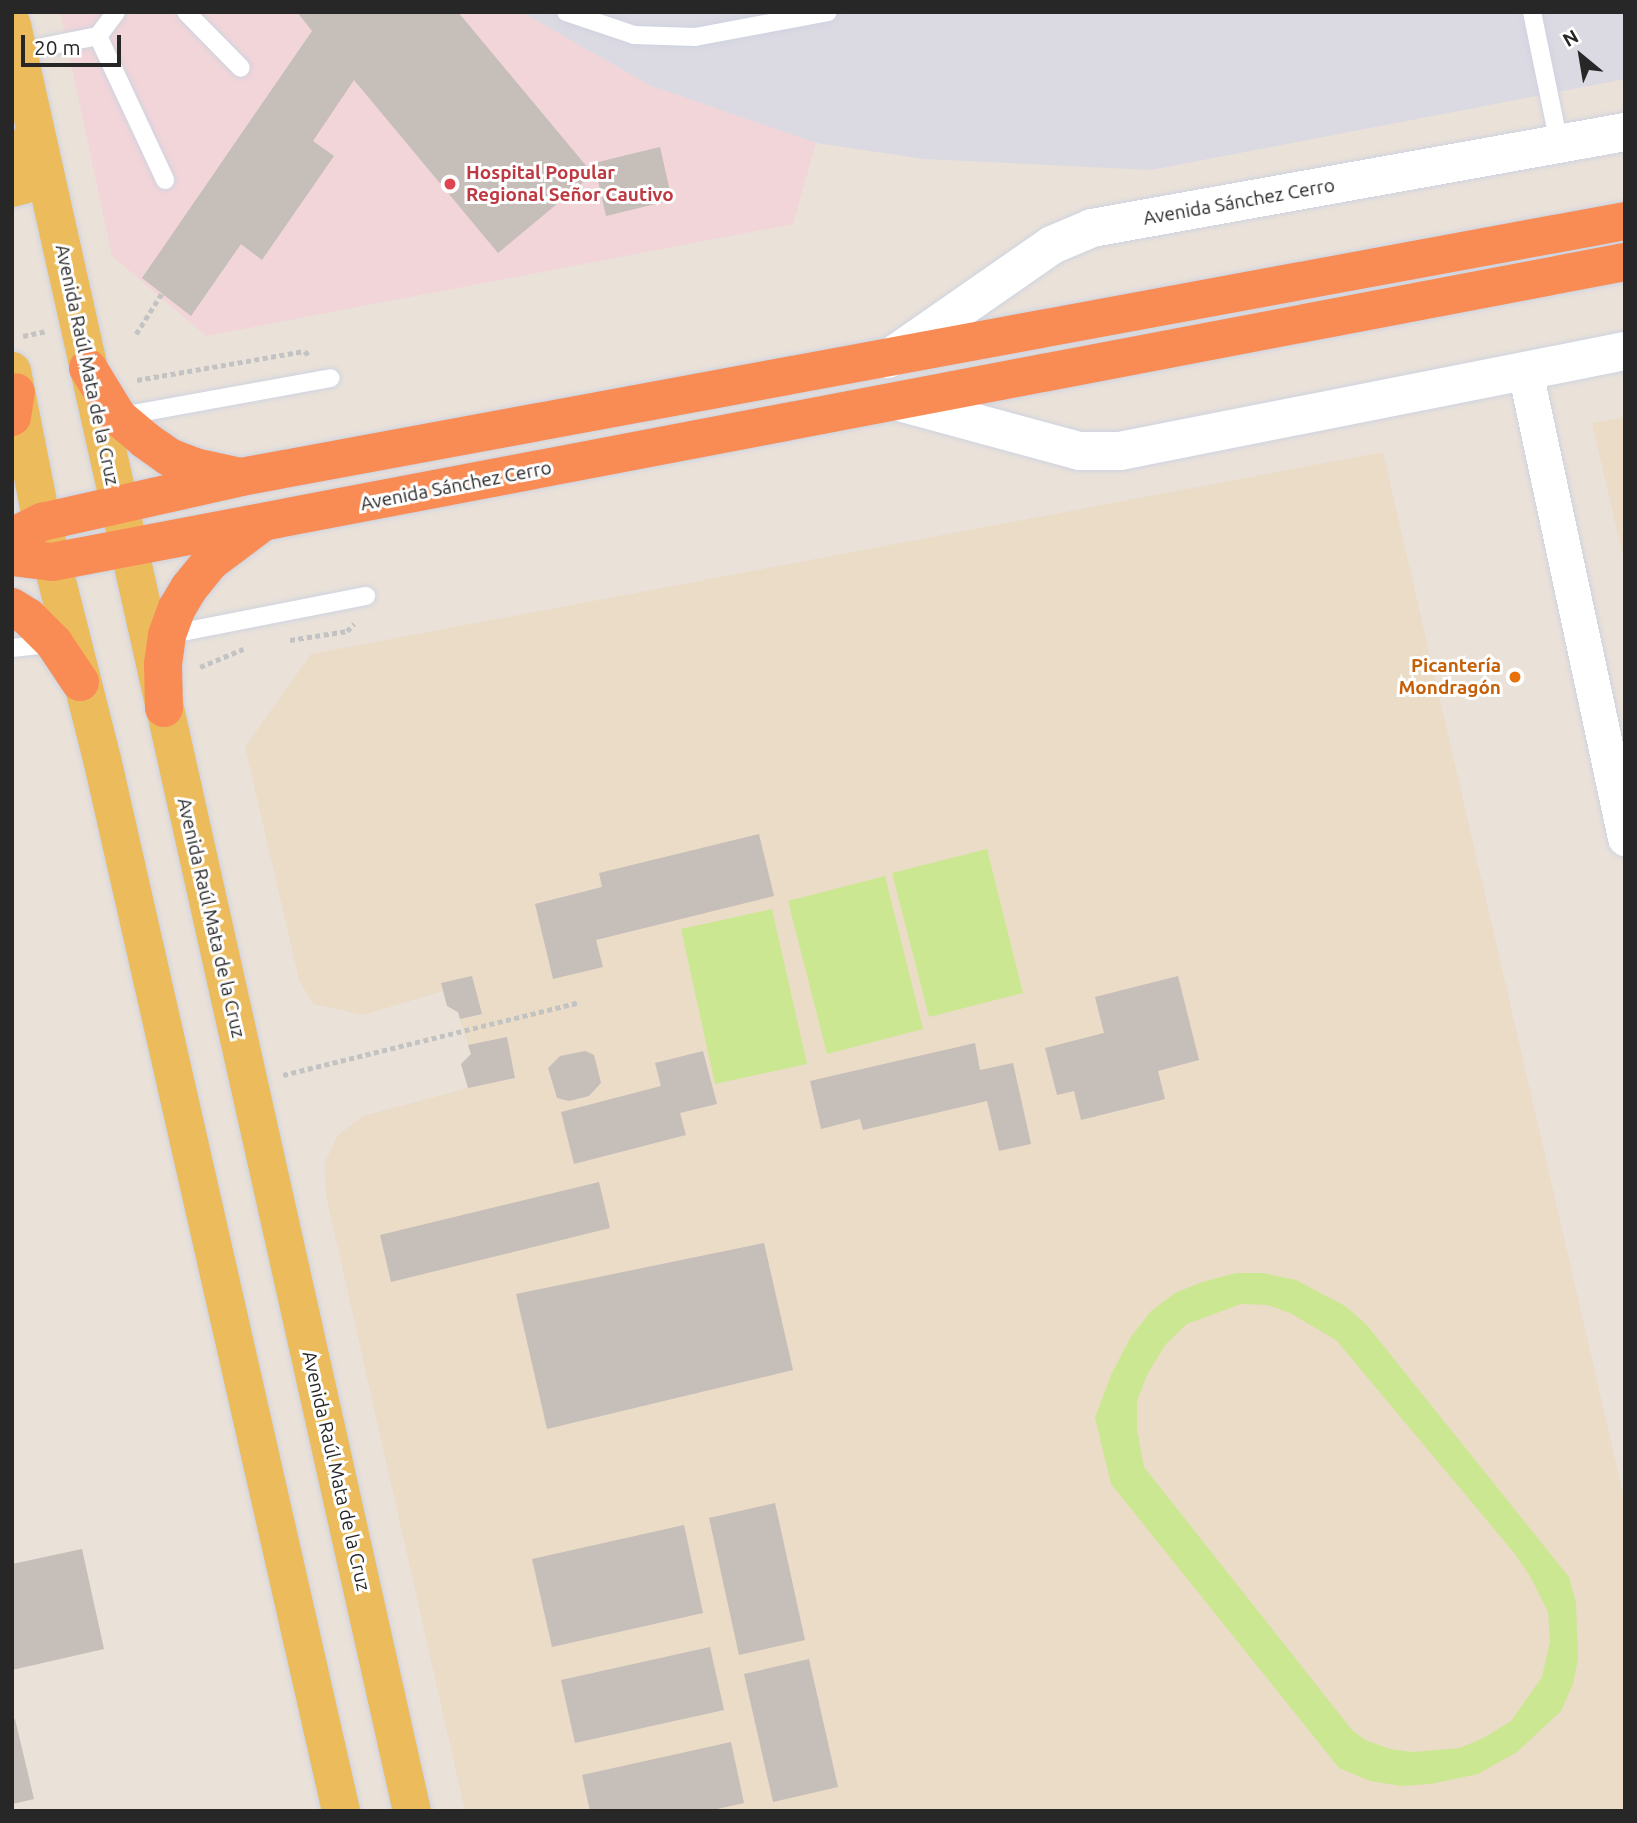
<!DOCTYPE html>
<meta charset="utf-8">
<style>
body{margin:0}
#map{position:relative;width:1637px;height:1823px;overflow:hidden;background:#eae1d9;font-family:Ubuntu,sans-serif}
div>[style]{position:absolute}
.industrial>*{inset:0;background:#dbd9e2}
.education>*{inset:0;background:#ebdcc8}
.medical>*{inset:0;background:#f1d5d9}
.pitch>*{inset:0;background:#cbe792}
.building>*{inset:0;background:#c5beb9}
.path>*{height:4.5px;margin-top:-2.25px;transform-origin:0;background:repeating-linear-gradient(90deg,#c3c3c3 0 5px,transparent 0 8.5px)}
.roads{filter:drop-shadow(0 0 2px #ced3e0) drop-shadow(0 0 2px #ced3e0)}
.lane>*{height:18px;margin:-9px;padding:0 9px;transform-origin:9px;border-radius:9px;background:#fff}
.street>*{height:35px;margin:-17.5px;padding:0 17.5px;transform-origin:17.5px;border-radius:17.5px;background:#fff}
.secondary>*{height:38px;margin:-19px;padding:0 19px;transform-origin:19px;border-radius:19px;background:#fff}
.primary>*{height:38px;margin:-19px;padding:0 19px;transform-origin:19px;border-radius:19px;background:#ecbc5c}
.highway>*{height:38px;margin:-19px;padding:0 19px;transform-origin:19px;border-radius:19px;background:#f98c54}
.dots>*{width:19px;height:19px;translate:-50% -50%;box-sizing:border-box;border:4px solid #fff;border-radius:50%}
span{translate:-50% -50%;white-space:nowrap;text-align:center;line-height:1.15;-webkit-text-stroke:6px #fff;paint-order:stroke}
.health-label{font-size:19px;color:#be3a42;font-weight:700}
.left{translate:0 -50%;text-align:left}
.street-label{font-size:19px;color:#272727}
.food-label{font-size:19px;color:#c56008;font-weight:700}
.right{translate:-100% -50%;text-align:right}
.frame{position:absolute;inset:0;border:14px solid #272727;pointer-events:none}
.north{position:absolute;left:1546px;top:21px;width:70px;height:70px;-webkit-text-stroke:5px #fff;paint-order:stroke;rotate:330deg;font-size:19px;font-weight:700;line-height:28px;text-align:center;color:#272727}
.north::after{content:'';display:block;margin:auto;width:24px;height:32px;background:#272727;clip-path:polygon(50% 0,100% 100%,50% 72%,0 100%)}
.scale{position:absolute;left:21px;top:35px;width:100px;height:32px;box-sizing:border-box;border:4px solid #272727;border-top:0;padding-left:9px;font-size:21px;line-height:24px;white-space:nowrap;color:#272727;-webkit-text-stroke:5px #fff;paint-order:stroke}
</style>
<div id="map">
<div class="industrial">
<i style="clip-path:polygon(521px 12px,1625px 12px,1625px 79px,1151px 170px,924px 159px,816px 143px,651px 86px)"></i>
</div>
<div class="education">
<i style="clip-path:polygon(1625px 417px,1625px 565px,1592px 423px)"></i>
<i style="clip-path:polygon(1383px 452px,1625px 1502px,1625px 1811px,465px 1811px,326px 1196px,325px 1162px,338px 1135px,363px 1116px,468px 1088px,461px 1064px,471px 1054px,458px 1013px,447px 1006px,443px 991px,363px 1015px,313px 1004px,299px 980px,245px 747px,311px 654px)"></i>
</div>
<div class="medical">
<i style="clip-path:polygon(60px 12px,521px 12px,651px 86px,816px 143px,793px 224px,206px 336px,112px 256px)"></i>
</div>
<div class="pitch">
<i style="clip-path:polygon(987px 849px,1023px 993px,929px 1017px,892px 873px)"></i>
<i style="clip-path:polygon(885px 876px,923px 1029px,827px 1054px,788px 901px)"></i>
<i style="clip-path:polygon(772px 909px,807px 1064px,715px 1084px,681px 929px)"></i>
<i style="clip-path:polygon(evenodd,1236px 1273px,1263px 1273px,1296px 1280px,1345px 1306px,1366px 1324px,1569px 1577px,1576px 1603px,1578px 1659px,1573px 1684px,1561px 1711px,1517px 1752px,1478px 1774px,1431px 1784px,1401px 1786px,1370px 1781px,1339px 1768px,1111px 1484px,1095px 1418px,1111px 1375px,1130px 1338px,1151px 1311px,1175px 1293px,1202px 1282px,1236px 1273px,1241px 1304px,1268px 1305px,1290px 1313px,1336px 1340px,1515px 1554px,1531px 1578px,1548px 1612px,1550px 1641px,1542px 1677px,1511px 1721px,1485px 1737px,1460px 1748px,1413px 1752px,1390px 1749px,1365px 1740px,1352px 1730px,1144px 1467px,1137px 1429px,1137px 1401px,1148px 1373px,1166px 1344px,1187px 1324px,1241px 1304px)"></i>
</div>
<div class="building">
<i style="clip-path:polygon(297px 12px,458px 12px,593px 174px,498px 253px,354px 80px,313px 141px,334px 156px,262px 260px,241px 244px,191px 316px,142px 278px,312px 31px)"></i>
<i style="clip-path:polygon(660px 147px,672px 200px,606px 216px,594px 163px)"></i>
<i style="clip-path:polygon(759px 834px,774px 896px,596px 940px,603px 967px,553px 979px,535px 904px,602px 887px,599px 873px)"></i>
<i style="clip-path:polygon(472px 976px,482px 1014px,460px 1019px,458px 1012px,447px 1006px,441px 983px)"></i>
<i style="clip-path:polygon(1178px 976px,1199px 1060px,1158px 1071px,1165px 1099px,1081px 1120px,1074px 1091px,1057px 1095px,1045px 1048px,1104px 1033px,1095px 997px)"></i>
<i style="clip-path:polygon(507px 1037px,515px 1078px,468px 1088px,461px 1064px,471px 1054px,468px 1045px)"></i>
<i style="clip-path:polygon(975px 1043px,980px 1070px,1013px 1063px,1031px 1144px,999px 1151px,987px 1101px,863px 1130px,860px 1119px,821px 1129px,810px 1081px)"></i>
<i style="clip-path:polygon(585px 1051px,594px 1055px,601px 1083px,589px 1096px,569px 1101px,557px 1098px,548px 1068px,560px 1056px)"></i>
<i style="clip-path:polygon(703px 1051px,717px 1104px,680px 1113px,686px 1135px,574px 1164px,561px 1112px,661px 1086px,655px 1063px)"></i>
<i style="clip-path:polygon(599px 1182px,610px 1228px,391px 1282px,380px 1235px)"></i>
<i style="clip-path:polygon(764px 1243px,793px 1370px,547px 1429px,516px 1294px)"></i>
<i style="clip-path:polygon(775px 1503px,805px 1640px,739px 1655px,709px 1518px)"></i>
<i style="clip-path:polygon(684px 1525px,703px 1613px,552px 1647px,532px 1559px)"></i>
<i style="clip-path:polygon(82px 1549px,104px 1649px,12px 1670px,12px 1564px)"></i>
<i style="clip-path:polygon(710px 1647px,724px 1710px,575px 1743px,561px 1680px)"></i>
<i style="clip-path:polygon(809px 1659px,838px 1787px,773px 1802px,744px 1674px)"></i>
<i style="clip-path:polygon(15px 1719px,34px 1799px,12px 1804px,12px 1720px)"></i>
<i style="clip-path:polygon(731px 1742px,744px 1803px,708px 1811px,590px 1811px,582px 1775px)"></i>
</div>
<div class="path">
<i style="left:136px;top:334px;width:49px;rotate:-57.6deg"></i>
<i style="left:23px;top:336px;width:24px;rotate:-12deg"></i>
<i style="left:137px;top:380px;width:170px;rotate:-9.8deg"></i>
<i style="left:305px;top:351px;width:6px;rotate:51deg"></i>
<i style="left:290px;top:640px;width:58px;rotate:-9deg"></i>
<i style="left:347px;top:631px;width:10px;rotate:-45deg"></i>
<i style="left:200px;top:667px;width:47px;rotate:-22.7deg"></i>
<i style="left:283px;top:1075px;width:306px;rotate:-13.8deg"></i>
</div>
<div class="roads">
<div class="lane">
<i style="left:186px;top:12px;width:78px;rotate:45.5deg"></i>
<i style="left:566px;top:12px;width:72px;rotate:18.7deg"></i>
<i style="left:634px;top:35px;width:61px;rotate:1.9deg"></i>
<i style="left:695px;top:37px;width:135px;rotate:-10.6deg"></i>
<i style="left:1532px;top:12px;width:135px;rotate:78.4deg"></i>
<i style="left:98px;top:36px;width:30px;rotate:-53deg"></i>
<i style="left:18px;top:52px;width:82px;rotate:-11.3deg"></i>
<i style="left:98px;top:36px;width:159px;rotate:65deg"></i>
<i style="left:122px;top:416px;width:212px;rotate:-10.3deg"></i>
<i style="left:167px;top:635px;width:203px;rotate:-11.1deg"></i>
<i style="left:12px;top:648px;width:39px;rotate:-6deg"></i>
</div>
<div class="street">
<i style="left:1525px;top:371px;width:478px;rotate:77.9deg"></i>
</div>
<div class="secondary">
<i style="left:888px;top:359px;width:200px;rotate:-34.8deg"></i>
<i style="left:1052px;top:245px;width:43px;rotate:-23deg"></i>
<i style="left:1092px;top:228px;width:542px;rotate:-10.21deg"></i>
<i style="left:899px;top:402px;width:187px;rotate:15.2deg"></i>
<i style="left:1079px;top:451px;width:41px"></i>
<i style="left:1120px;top:451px;width:515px;rotate:-11.2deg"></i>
</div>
<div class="primary">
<i style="left:12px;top:25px;width:1830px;rotate:77.38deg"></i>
<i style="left:12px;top:188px;width:11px;rotate:-15deg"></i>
<i style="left:23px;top:185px;width:13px;rotate:-58deg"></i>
<i style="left:30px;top:174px;width:18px;rotate:-81deg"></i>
<i style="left:33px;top:156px;width:19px;rotate:-93deg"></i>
<i style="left:12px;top:371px;width:154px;rotate:78.8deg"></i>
<i style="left:42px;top:522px;width:244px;rotate:75.8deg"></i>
<i style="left:102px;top:759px;width:1079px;rotate:77.2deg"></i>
</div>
<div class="highway">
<i style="left:88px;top:368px;width:57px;rotate:58.5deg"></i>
<i style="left:118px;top:417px;width:35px;rotate:40deg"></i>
<i style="left:145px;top:440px;width:29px;rotate:35deg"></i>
<i style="left:169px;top:457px;width:28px;rotate:21deg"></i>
<i style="left:195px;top:467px;width:42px;rotate:12.4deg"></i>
<i style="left:12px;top:417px;width:25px;rotate:-81deg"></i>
<i style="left:12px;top:537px;width:34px;rotate:-27deg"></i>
<i style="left:42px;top:522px;width:204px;rotate:-12.7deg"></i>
<i style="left:241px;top:477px;width:1407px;rotate:-10.48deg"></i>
<i style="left:12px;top:557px;width:40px;rotate:7.1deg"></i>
<i style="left:52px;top:562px;width:1601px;rotate:-10.8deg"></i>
<i style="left:12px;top:607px;width:19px;rotate:32deg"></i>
<i style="left:28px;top:617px;width:37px;rotate:45deg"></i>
<i style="left:54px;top:643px;width:47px;rotate:56.3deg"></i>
<i style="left:164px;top:708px;width:44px;rotate:-91.3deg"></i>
<i style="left:163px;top:664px;width:29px;rotate:-82deg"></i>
<i style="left:167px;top:635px;width:29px;rotate:-70deg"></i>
<i style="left:177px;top:608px;width:23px;rotate:-59deg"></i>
<i style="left:189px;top:588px;width:33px;rotate:-51deg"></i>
<i style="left:210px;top:562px;width:60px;rotate:-36.9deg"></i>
</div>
</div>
<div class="dots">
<i style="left:450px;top:184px;background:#e0444e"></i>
<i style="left:1515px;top:677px;background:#e8710a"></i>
</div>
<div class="health-label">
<span class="left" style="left:466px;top:184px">Hospital Popular<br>Regional Señor Cautivo</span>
</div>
<div class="street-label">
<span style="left:1239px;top:202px;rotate:-10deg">Avenida Sánchez Cerro</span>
<span style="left:87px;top:365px;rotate:78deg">Avenida Raúl Mata de la Cruz</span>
<span style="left:456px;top:486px;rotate:-11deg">Avenida Sánchez Cerro</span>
<span style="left:211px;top:918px;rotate:77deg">Avenida Raúl Mata de la Cruz</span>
<span style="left:336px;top:1471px;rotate:77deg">Avenida Raúl Mata de la Cruz</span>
</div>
<div class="food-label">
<span class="right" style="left:1501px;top:677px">Picantería<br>Mondragón</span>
</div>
<div class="frame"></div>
<div class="north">N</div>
<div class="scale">20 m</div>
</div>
